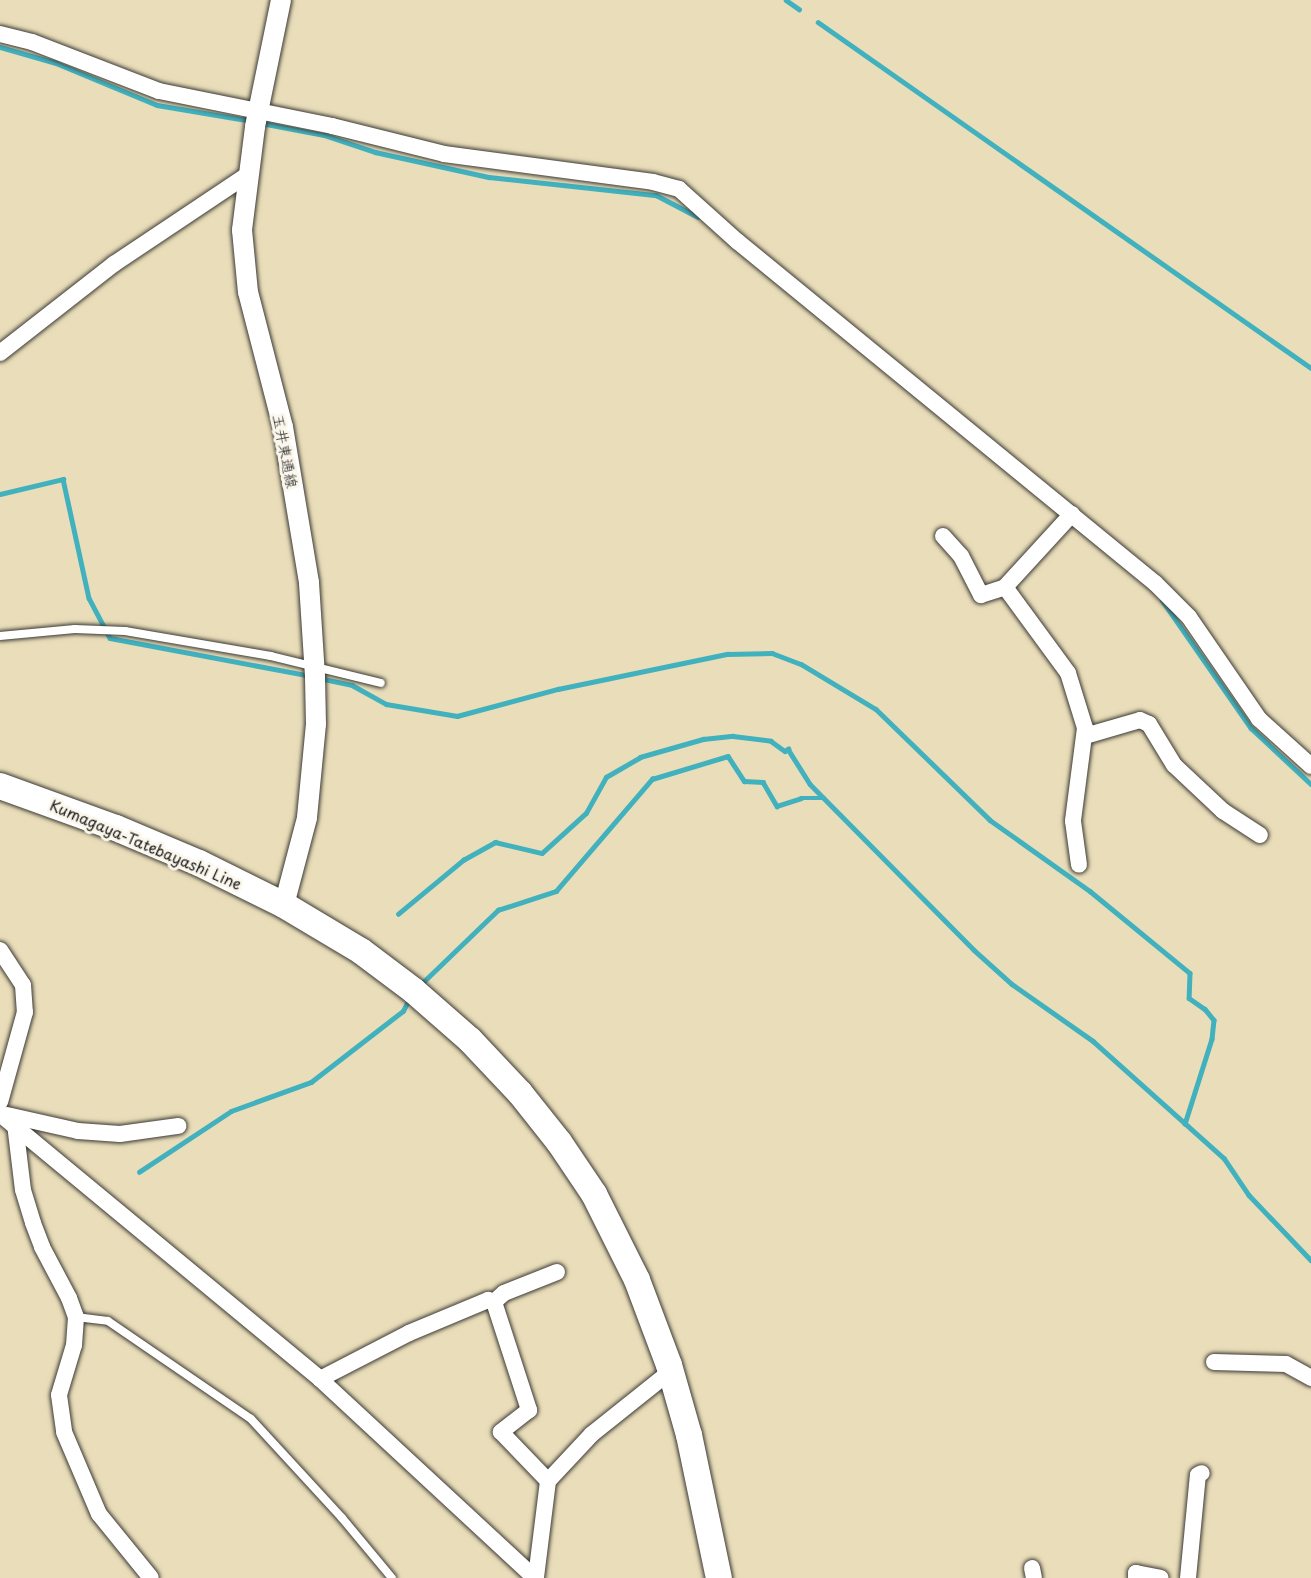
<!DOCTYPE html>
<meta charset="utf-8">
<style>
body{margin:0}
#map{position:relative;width:1311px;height:1578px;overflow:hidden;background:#eadeba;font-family:"Playpen Sans","Klee One",sans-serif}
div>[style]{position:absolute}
.stream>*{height:4.5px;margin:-2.25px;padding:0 2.25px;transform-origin:2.25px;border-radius:2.25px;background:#42b1be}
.roads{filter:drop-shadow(0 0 2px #3b3934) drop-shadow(0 0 2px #3b3934)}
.service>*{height:8px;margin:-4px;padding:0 4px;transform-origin:4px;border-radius:4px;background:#fff}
.minor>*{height:16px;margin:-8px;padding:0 8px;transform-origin:8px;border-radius:8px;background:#fff}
.tertiary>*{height:20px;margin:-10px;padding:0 10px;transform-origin:10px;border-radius:10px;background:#fff}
.primary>*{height:26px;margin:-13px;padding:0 13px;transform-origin:13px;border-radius:13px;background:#fff}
span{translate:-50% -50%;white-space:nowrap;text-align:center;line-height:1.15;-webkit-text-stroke:6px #fbf7ec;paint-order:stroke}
.street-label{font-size:15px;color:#1c1c1c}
</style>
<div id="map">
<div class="stream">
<i style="left:786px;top:0;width:16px;rotate:35deg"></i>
<i style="left:818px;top:22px;width:602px;rotate:35.06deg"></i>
<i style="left:0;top:47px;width:58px;rotate:15.9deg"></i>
<i style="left:56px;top:63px;width:109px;rotate:22.6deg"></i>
<i style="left:157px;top:105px;width:96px;rotate:9.6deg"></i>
<i style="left:261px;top:123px;width:64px;rotate:10.8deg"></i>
<i style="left:324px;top:135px;width:54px;rotate:18.4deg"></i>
<i style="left:375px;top:152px;width:117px;rotate:12.4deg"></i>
<i style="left:489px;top:177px;width:168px;rotate:6.2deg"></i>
<i style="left:656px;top:195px;width:47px;rotate:27.6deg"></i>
<i style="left:0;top:494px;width:65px;rotate:-13.4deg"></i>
<i style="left:63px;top:479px;width:122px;rotate:77.7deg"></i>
<i style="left:89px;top:598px;width:45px;rotate:62.3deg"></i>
<i style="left:110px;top:638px;width:205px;rotate:10.7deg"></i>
<i style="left:1162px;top:600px;width:156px;rotate:55.2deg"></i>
<i style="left:1251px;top:728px;width:82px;rotate:43deg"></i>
<i style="left:319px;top:678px;width:34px;rotate:12deg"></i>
<i style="left:352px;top:685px;width:39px;rotate:29deg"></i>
<i style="left:386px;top:704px;width:72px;rotate:9.6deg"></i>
<i style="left:457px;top:716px;width:105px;rotate:-15deg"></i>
<i style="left:558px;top:689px;width:173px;rotate:-11.7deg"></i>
<i style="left:727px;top:654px;width:45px;rotate:-1.3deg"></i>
<i style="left:772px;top:653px;width:31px;rotate:21deg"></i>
<i style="left:801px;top:664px;width:87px;rotate:31deg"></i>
<i style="left:876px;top:709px;width:159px;rotate:44.2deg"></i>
<i style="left:990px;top:820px;width:123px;rotate:35.4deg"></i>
<i style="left:1090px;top:891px;width:129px;rotate:39.4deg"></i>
<i style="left:1190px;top:973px;width:25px;rotate:92deg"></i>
<i style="left:1189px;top:998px;width:19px;rotate:35deg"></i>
<i style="left:1205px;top:1009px;width:14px;rotate:51deg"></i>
<i style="left:1214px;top:1020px;width:19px;rotate:96deg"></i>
<i style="left:1212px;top:1039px;width:89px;rotate:107.6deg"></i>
<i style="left:398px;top:914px;width:85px;rotate:-39.7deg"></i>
<i style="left:463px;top:860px;width:37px;rotate:-29deg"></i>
<i style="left:495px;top:842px;width:48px;rotate:13.2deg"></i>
<i style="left:542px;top:853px;width:59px;rotate:-42.3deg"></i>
<i style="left:586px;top:813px;width:41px;rotate:-60.9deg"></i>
<i style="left:606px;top:777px;width:39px;rotate:-30deg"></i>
<i style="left:640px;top:757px;width:66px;rotate:-15.9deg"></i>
<i style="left:703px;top:739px;width:30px;rotate:-6deg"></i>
<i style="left:733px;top:736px;width:38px;rotate:7deg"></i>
<i style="left:771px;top:741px;width:17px;rotate:36deg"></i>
<i style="left:785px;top:751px;width:4px;rotate:-34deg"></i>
<i style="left:788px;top:749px;width:41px;rotate:57.8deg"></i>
<i style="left:810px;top:784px;width:233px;rotate:45.3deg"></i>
<i style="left:974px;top:950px;width:51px;rotate:41.8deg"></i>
<i style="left:1012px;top:984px;width:99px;rotate:35.1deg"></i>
<i style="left:1093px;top:1041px;width:176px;rotate:41.8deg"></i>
<i style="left:1224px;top:1158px;width:45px;rotate:56deg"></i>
<i style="left:1249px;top:1195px;width:90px;rotate:46.4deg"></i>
<i style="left:419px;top:986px;width:110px;rotate:-43.9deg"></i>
<i style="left:498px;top:910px;width:61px;rotate:-18.1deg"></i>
<i style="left:556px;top:891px;width:148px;rotate:-49.4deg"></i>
<i style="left:652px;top:779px;width:79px;rotate:-16.8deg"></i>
<i style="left:728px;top:756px;width:30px;rotate:57deg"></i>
<i style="left:744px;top:781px;width:19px;rotate:3deg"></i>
<i style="left:763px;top:782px;width:28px;rotate:60deg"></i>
<i style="left:777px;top:806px;width:25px;rotate:-18deg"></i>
<i style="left:801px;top:798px;width:23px"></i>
<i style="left:139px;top:1172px;width:110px;rotate:-33.5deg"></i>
<i style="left:231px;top:1111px;width:85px;rotate:-19.9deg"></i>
<i style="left:311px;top:1082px;width:116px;rotate:-37.7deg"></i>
<i style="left:403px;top:1011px;width:16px;rotate:-63deg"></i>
</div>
<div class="roads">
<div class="service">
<i style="left:0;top:636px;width:75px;rotate:-5.3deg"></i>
<i style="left:75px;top:629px;width:50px;rotate:2.3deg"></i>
<i style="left:125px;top:631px;width:148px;rotate:9.7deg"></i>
<i style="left:271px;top:656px;width:113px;rotate:13.8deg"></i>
<i style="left:76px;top:1317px;width:32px;rotate:7deg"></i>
<i style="left:108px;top:1321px;width:173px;rotate:34.4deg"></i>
<i style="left:251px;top:1419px;width:134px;rotate:47.4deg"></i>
<i style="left:342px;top:1518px;width:78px;rotate:50.2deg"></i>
</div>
<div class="minor">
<i style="left:0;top:34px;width:33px;rotate:14deg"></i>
<i style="left:32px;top:42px;width:136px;rotate:21.1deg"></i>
<i style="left:159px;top:91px;width:177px;rotate:11.4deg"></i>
<i style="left:332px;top:126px;width:115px;rotate:14deg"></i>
<i style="left:444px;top:154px;width:211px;rotate:7.6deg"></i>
<i style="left:653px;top:182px;width:27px;rotate:15deg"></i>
<i style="left:679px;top:189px;width:78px;rotate:41.9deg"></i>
<i style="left:737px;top:241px;width:540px;rotate:39.29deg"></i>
<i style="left:1155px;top:583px;width:48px;rotate:45deg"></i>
<i style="left:1189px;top:617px;width:124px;rotate:55.5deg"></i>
<i style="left:1259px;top:719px;width:70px;rotate:42.1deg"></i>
<i style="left:0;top:353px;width:145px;rotate:-38deg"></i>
<i style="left:114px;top:264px;width:160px;rotate:-33.8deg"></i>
<i style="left:943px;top:536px;width:27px;rotate:48deg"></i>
<i style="left:961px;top:556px;width:44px;rotate:62.9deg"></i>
<i style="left:981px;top:595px;width:25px;rotate:-18deg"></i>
<i style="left:1005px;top:587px;width:99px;rotate:-47.5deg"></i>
<i style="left:1005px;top:587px;width:107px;rotate:53.8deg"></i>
<i style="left:1068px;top:673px;width:58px;rotate:72.8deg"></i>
<i style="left:1085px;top:728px;width:94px;rotate:97.4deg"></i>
<i style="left:1073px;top:821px;width:44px;rotate:82.2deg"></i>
<i style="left:1085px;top:736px;width:57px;rotate:-16.2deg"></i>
<i style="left:1140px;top:720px;width:10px;rotate:24deg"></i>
<i style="left:1149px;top:724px;width:48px;rotate:58.6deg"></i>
<i style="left:1174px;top:765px;width:67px;rotate:43.2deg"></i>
<i style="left:1223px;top:811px;width:44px;rotate:33deg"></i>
<i style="left:0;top:950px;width:42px;rotate:56.7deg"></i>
<i style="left:23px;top:985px;width:27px;rotate:86deg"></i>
<i style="left:25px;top:1012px;width:93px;rotate:105.5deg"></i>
<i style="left:0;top:1114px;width:415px;rotate:39.6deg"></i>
<i style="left:320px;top:1379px;width:293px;rotate:42.8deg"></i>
<i style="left:7px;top:1115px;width:73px;rotate:12.7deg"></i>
<i style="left:78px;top:1131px;width:42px;rotate:4.1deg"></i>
<i style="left:120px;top:1134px;width:59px;rotate:-7.9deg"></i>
<i style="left:15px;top:1124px;width:66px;rotate:83.1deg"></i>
<i style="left:23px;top:1190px;width:34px;rotate:73deg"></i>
<i style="left:33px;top:1223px;width:26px;rotate:69deg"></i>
<i style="left:42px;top:1247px;width:58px;rotate:62.1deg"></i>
<i style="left:69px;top:1298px;width:20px;rotate:70deg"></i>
<i style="left:76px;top:1317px;width:28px;rotate:94deg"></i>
<i style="left:74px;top:1345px;width:52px;rotate:106.7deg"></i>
<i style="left:59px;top:1395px;width:37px;rotate:82deg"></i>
<i style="left:64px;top:1432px;width:89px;rotate:66.9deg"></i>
<i style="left:99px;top:1514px;width:82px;rotate:50.9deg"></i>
<i style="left:494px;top:1302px;width:13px;rotate:-42deg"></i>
<i style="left:504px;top:1293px;width:57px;rotate:-21.6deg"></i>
<i style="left:1214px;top:1362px;width:72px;rotate:1.6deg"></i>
<i style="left:1286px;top:1364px;width:29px;rotate:29deg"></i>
<i style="left:320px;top:1379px;width:100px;rotate:-27.3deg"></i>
<i style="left:409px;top:1333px;width:86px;rotate:-22.7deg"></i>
<i style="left:488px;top:1300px;width:6px;rotate:18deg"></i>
<i style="left:494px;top:1302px;width:114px;rotate:72deg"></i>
<i style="left:529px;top:1410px;width:36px;rotate:142deg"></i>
<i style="left:501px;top:1432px;width:68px;rotate:46.2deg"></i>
<i style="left:548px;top:1481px;width:98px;rotate:97.1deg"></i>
<i style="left:548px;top:1481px;width:64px;rotate:-46.9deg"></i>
<i style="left:592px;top:1434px;width:101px;rotate:-38.6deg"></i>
<i style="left:1032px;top:1568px;width:10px;rotate:79deg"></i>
<i style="left:1136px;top:1578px;width:5px;rotate:-90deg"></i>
<i style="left:1136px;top:1573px;width:25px;rotate:11deg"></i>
<i style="left:1188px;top:1578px;width:103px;rotate:-84.5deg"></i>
<i style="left:1198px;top:1475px;width:4px;rotate:-27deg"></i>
</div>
<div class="tertiary">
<i style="left:281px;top:0;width:130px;rotate:101.6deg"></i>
<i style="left:255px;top:127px;width:104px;rotate:97.2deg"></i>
<i style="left:242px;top:230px;width:62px;rotate:84.5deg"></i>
<i style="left:248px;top:292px;width:139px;rotate:75.5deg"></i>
<i style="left:283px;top:427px;width:158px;rotate:80.5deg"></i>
<i style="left:309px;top:583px;width:94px;rotate:86.3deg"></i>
<i style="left:315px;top:677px;width:47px;rotate:88.8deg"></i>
<i style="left:316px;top:724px;width:94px;rotate:95.5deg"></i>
<i style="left:307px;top:818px;width:90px;rotate:104.8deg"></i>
</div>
<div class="primary">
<i style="left:0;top:786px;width:123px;rotate:19.9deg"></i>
<i style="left:116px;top:828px;width:90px;rotate:22.9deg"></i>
<i style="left:199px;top:863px;width:95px;rotate:26.3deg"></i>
<i style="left:284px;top:905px;width:90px;rotate:30.9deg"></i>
<i style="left:361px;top:951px;width:66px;rotate:37deg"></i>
<i style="left:414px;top:991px;width:74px;rotate:41.2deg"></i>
<i style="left:470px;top:1040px;width:73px;rotate:46.7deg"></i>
<i style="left:520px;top:1093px;width:63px;rotate:51.5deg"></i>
<i style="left:559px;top:1142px;width:63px;rotate:56.1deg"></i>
<i style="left:594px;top:1194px;width:96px;rotate:63.4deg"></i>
<i style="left:637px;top:1280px;width:91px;rotate:69.4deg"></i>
<i style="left:669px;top:1365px;width:73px;rotate:74.1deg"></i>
<i style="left:689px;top:1435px;width:146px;rotate:78.2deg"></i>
</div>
</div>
<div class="street-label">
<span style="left:286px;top:451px;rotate:79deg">玉井東通線</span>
<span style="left:146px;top:844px;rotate:23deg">Kumagaya-Tatebayashi Line</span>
</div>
</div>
